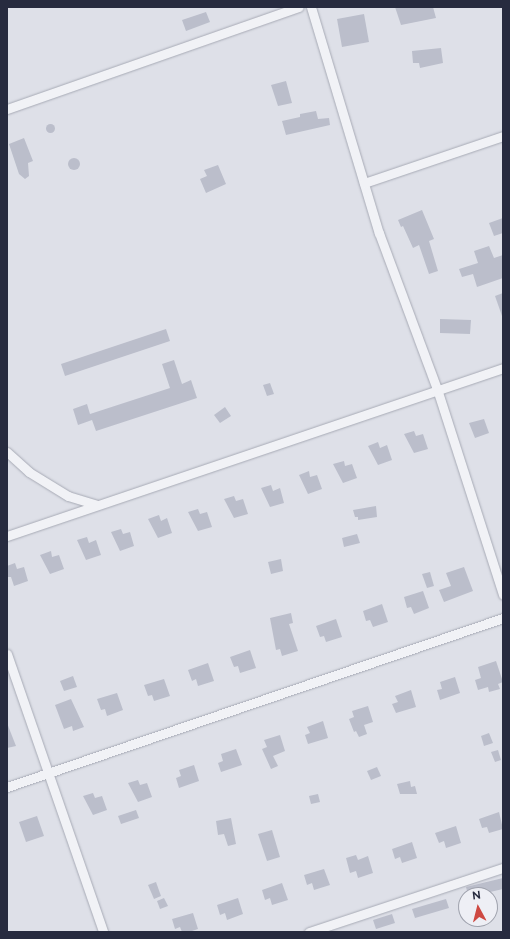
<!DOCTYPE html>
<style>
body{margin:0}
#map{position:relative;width:510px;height:939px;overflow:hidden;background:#dee0e8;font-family:Raleway,sans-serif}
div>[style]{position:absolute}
.building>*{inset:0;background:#bbbecb}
.round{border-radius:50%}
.roads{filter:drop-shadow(0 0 1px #a7aab5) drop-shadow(0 0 1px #a7aab5)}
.street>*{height:9px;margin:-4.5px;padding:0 4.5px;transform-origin:4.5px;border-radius:4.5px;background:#f1f2f6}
span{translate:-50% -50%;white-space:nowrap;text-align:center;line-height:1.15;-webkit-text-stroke:3.5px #eeeff5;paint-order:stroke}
.frame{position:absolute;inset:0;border:8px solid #272b3f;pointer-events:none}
.north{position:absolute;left:458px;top:887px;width:40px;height:40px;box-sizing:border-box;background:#eeeff5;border:1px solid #9ea1ac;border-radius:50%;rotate:353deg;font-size:11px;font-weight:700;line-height:16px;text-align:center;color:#272b3f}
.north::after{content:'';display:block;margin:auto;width:14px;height:18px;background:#ce4942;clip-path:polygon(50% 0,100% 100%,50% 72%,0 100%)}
</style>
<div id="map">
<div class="building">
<i style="clip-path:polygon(395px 7px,433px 7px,436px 18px,401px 25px)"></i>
<i style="clip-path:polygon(206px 12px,210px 22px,186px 31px,182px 20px)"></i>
<i style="clip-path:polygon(364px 14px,369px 42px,342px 47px,337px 19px)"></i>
<i style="clip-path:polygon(441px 48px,443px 63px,420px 68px,419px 63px,413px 63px,412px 51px)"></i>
<i style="clip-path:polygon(286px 81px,292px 103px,278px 106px,271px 85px)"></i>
<i style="clip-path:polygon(316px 111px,318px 119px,329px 118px,330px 125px,286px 135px,282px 121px,300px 117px,300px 114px)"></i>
<i class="round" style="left:45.5px;top:123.5px;width:9px;height:9px"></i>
<i style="clip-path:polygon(24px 138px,33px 161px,28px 163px,29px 176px,25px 179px,19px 174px,9px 144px)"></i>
<i class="round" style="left:68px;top:158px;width:12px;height:12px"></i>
<i style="clip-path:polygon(218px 165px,226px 184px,206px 193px,200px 179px,207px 176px,204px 170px)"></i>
<i style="clip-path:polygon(422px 210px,434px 239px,429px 241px,438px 271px,429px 274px,419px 245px,413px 248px,403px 226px,401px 227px,398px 220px)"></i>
<i style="clip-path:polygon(503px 218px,503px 233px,494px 236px,489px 223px)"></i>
<i style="clip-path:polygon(489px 246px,494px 258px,503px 255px,503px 278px,477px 287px,473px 274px,462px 277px,459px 269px,478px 263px,474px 251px)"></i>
<i style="clip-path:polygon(503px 293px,503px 316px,502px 316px,495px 296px)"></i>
<i style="clip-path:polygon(440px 319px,471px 320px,470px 334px,440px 333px)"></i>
<i style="clip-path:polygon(166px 329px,170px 341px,65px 376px,61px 364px)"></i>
<i style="clip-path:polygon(174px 360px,182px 384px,191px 380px,197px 398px,96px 431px,92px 420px,78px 425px,73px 409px,87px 404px,90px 414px,170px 388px,162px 364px)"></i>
<i style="clip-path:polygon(270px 383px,274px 394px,267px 396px,263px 385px)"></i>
<i style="clip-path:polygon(225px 407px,231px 416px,220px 423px,214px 415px)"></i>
<i style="clip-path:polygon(484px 419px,489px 433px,475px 438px,469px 423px)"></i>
<i style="clip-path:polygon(414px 431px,416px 436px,423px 434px,428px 449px,414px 453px,404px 434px)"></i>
<i style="clip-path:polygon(378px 442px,380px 448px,387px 445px,392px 460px,378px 465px,368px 446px)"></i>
<i style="clip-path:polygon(344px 461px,345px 466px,352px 464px,357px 478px,343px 483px,333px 464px)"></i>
<i style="clip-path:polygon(309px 471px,310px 477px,317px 475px,322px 489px,308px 494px,299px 475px)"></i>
<i style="clip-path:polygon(271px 485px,273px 491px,280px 488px,284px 503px,270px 507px,261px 488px)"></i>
<i style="clip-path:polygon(234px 496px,236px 501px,243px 499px,248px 514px,234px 518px,224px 499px)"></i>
<i style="clip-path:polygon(376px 506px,377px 517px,358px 520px,358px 517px,355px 517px,353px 510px)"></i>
<i style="clip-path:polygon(198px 509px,200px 514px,207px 512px,212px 527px,198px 531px,188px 512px)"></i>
<i style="clip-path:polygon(159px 515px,161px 521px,167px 518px,172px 533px,158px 538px,148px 519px)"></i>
<i style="clip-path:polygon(121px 529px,123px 534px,130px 532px,134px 546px,120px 551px,111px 532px)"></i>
<i style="clip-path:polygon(357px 534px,360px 543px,344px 547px,342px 538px)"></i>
<i style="clip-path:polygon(87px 537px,89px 543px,96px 540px,101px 555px,86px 560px,77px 540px)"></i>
<i style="clip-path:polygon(51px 551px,52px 557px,59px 555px,64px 569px,50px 574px,40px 555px)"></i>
<i style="clip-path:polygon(281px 559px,283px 571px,271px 574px,268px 562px)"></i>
<i style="clip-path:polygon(15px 563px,17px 569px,24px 567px,28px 581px,14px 586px,11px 577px,8px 577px,7px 566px)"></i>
<i style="clip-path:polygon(464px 567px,473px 591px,444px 602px,439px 590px,451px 586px,446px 573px)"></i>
<i style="clip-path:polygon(430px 572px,434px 586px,427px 588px,422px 574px)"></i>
<i style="clip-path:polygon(423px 591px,429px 608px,414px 614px,411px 607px,407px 608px,404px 597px)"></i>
<i style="clip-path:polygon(382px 604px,388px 622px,373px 627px,370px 620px,366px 621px,363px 611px)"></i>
<i style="clip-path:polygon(291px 613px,293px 623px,289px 624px,298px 651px,282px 656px,280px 649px,276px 650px,270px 618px)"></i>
<i style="clip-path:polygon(336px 619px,342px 637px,326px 642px,324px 636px,320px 637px,316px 626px)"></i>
<i style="clip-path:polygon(250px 650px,256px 668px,240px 673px,238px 666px,234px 667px,230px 657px)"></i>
<i style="clip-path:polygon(496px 661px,503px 682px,498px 684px,500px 689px,489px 692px,488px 687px,478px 690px,475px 680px,481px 678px,478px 667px)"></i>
<i style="clip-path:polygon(208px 663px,214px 681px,198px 686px,196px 679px,192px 681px,188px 670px)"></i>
<i style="clip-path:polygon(73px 676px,77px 687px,64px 691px,60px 681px)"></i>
<i style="clip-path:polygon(455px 677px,460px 693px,440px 700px,437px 690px,442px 689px,440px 682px)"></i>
<i style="clip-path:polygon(164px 679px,170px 696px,154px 701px,152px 695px,148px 696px,144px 685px)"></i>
<i style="clip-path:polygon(411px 690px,416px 707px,396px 713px,392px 704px,398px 702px,395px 696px)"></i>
<i style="clip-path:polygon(117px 693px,123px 710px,107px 716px,105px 709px,101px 710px,97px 699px)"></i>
<i style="clip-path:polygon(71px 699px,84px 727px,73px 731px,72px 726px,64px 729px,55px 705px)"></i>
<i style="clip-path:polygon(368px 706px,373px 722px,364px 725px,367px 734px,359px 737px,356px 731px,354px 732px,349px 719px,354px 717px,352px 711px)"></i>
<i style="clip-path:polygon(323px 721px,328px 738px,308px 744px,305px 735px,310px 733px,307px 727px)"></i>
<i style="clip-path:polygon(7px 723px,16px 746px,7px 748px)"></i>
<i style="clip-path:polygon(489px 733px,493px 743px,484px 746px,481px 736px)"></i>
<i style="clip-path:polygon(280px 735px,285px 751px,273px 756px,278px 766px,271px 769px,262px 749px,267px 747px,264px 740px)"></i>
<i style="clip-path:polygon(236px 749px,242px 765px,221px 772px,218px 763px,223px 761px,221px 754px)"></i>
<i style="clip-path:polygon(498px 750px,501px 760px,495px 762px,491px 752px)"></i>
<i style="clip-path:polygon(194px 765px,199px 781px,179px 788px,176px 778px,181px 776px,179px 770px)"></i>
<i style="clip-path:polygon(377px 767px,381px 776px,371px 780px,367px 771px)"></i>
<i style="clip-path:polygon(138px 780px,140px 785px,147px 783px,152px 797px,138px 802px,128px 783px)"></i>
<i style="clip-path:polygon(410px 781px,411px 787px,415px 786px,417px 794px,400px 794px,397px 784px)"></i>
<i style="clip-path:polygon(93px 793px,95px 798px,102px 796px,107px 810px,93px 815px,83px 796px)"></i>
<i style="clip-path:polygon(318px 794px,320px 802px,311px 804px,309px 796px)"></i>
<i style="clip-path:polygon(136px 810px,139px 818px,121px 824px,118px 816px)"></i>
<i style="clip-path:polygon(499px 812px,503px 829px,489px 833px,487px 827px,482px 828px,479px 819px)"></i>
<i style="clip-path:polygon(37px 816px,44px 836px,26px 842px,19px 822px)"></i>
<i style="clip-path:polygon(231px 818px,236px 844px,228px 846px,224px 834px,218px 835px,216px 821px)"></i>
<i style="clip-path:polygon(456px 826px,461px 843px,446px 848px,444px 841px,439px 843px,435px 833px)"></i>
<i style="clip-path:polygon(272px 830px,280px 857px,267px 861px,258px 834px)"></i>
<i style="clip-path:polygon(412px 842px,417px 858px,402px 863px,400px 857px,395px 859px,392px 849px)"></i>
<i style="clip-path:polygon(356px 855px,358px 860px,368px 856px,373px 873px,358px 878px,356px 871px,350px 873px,346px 858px)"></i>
<i style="clip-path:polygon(324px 869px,330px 885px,314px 890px,312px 883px,307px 885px,304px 875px)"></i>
<i style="clip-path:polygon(503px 878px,503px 889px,490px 892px,491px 895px,468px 895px,466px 887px)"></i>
<i style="clip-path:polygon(156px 882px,161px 896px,154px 899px,148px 885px)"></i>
<i style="clip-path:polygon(282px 883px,288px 900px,272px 905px,270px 898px,265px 900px,262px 890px)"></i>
<i style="clip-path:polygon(164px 898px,168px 906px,160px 909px,157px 901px)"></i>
<i style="clip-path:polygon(238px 898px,243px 914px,227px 920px,225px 913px,220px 915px,217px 905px)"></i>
<i style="clip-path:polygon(446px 899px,449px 908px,415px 918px,412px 909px)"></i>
<i style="clip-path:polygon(193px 913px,198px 929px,189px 932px,182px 932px,180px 927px,175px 929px,172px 919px)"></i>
<i style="clip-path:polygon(392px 914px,395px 923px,376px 929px,373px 920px)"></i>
</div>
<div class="roads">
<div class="street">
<i style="left:311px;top:7px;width:236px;rotate:73.3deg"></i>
<i style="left:379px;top:233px;width:166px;rotate:69.6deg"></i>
<i style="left:437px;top:389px;width:216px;rotate:72.2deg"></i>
<i style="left:7px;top:109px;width:309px;rotate:-19.3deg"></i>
<i style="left:364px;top:183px;width:147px;rotate:-18.7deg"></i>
<i style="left:7px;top:452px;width:30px;rotate:42deg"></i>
<i style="left:29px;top:472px;width:46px;rotate:31.6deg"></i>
<i style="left:68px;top:496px;width:30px;rotate:17deg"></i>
<i style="left:7px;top:536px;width:524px;rotate:-18.71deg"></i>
<i style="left:7px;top:654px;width:294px;rotate:70.9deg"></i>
<i style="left:7px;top:787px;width:524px;rotate:-18.82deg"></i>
<i style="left:309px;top:932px;width:204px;rotate:-18.3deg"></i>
</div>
</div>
<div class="frame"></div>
<div class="north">N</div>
</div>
